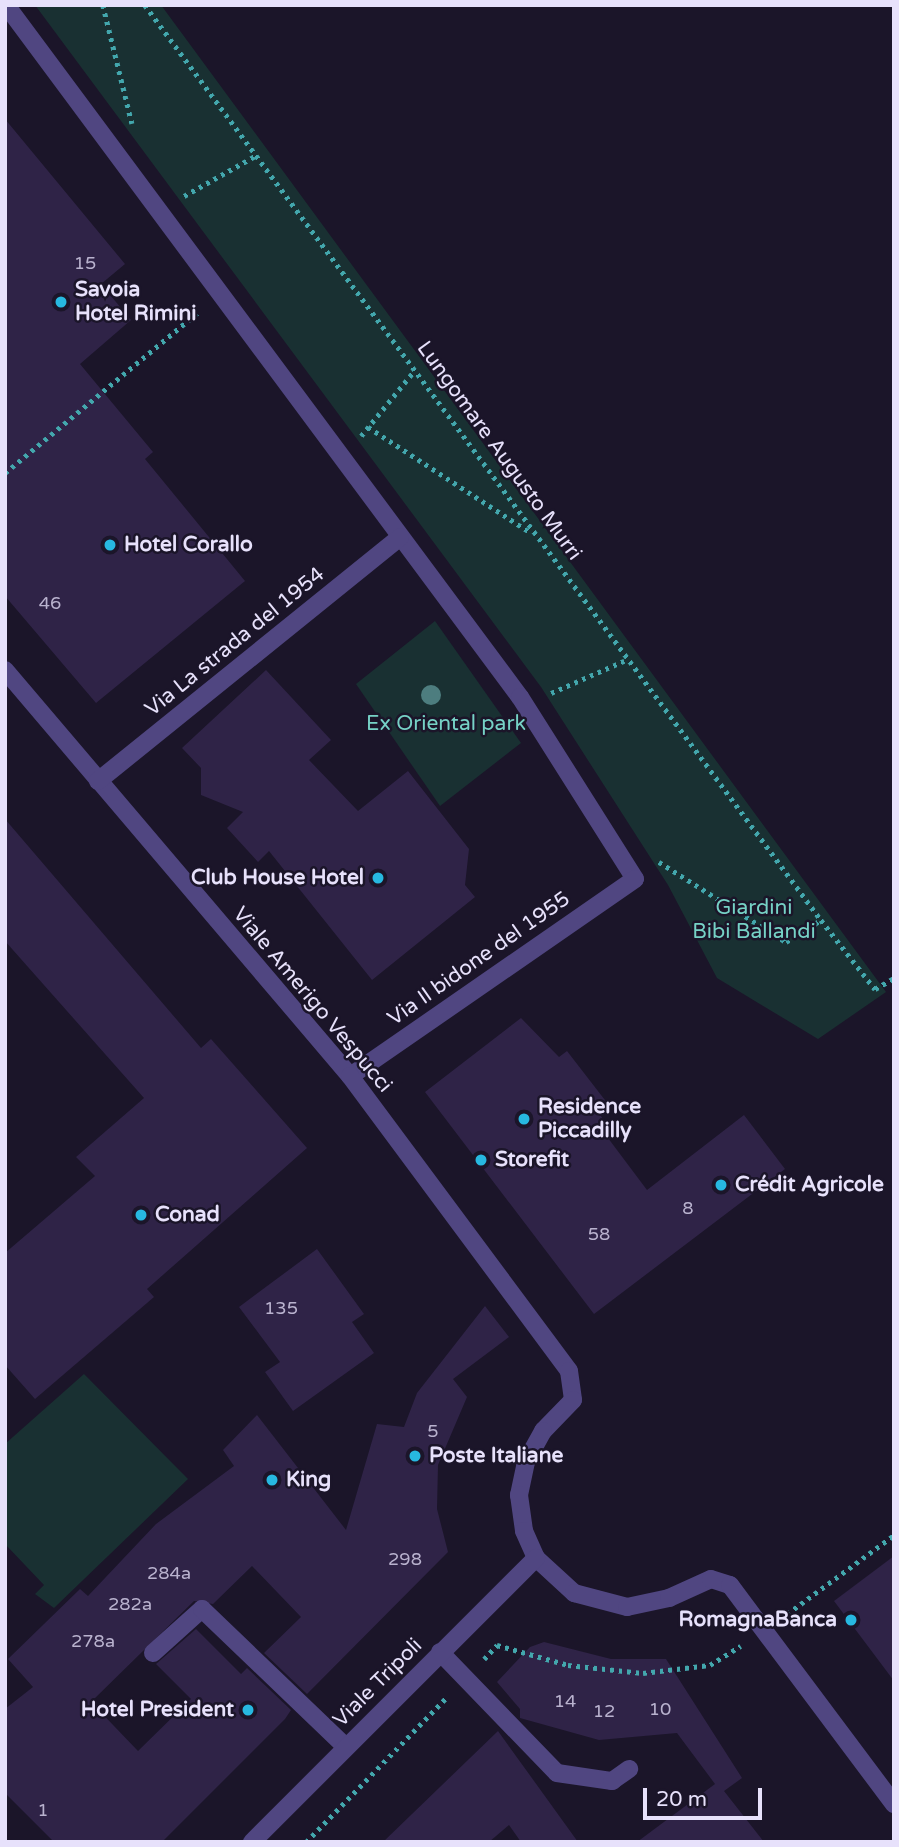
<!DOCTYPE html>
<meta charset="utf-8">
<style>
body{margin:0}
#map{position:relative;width:899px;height:1847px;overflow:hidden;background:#1b1529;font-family:"Varela Round",sans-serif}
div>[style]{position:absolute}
.green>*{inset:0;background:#193032}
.building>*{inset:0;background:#2f2347}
.path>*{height:4.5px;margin-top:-2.25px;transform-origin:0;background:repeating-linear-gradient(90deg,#43a7ad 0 3.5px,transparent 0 8.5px)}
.minor>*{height:18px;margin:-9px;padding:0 9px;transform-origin:9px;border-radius:9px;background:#504681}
.trees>*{width:20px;height:20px;margin:-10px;border-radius:50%;background:#4d7d7f}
.dots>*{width:19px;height:19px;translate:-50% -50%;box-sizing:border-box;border:4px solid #1b1529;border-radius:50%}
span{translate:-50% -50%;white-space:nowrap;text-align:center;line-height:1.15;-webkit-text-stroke:5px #1b1529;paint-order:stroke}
.number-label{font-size:18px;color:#b9b2ce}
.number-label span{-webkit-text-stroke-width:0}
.poi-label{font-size:21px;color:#e7e1fb;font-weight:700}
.left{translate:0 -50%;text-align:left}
.right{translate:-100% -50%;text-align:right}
.street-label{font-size:21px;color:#e7e1fb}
.park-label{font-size:21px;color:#76d2c6}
.frame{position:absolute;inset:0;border:7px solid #e7e1fb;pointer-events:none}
.scale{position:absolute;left:643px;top:1788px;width:119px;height:32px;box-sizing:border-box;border:4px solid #e7e1fb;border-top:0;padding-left:9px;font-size:21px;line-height:24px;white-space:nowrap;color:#e7e1fb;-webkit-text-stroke:5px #1b1529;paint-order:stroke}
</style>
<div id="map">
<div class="green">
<i style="clip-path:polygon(35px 5px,161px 5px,886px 992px,818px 1039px,717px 978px,668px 885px,541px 687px)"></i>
<i style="clip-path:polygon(435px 621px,521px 743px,440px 806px,356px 684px)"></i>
<i style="clip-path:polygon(84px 1374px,188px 1479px,54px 1608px,35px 1594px,44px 1585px,5px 1544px,5px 1444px)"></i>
</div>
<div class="building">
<i style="clip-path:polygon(5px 119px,125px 264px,101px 284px,131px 320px,80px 364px,153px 452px,145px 459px,245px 581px,96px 703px,5px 596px)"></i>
<i style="clip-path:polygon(266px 670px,331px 740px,309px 760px,358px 811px,408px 771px,469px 849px,465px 885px,475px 897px,372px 980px,269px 851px,258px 862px,227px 828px,243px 812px,201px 795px,201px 768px,182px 748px)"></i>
<i style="clip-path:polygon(5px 819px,201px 1048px,211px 1039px,307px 1148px,147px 1289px,154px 1297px,35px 1399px,5px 1365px,5px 1253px,95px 1176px,76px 1157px,144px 1098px,5px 941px)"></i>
<i style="clip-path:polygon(521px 1018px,559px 1057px,567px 1051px,608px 1104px,598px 1112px,608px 1126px,602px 1130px,647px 1190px,744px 1115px,785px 1169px,594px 1314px,425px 1092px)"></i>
<i style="clip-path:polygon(317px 1249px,364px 1314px,352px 1322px,374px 1353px,293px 1411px,265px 1372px,280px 1362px,239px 1307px)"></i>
<i style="clip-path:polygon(485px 1306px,509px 1337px,453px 1379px,467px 1397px,438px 1465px,437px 1509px,448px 1552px,307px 1694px,264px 1653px,301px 1617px,252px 1566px,213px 1604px,194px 1601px,91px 1702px,138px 1751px,191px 1699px,156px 1664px,196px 1629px,241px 1674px,247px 1668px,291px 1710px,285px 1719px,162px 1842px,54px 1842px,5px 1793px,5px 1709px,33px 1687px,8px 1659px,80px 1589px,88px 1596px,156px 1524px,234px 1466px,223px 1450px,257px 1415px,346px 1530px,377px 1424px,404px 1427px,417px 1393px)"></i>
<i style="clip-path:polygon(894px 1556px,894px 1681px,834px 1601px)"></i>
<i style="clip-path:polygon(544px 1642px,611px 1659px,666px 1659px,742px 1778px,724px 1791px,764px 1842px,637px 1842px,715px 1784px,677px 1733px,599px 1740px,520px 1718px,520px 1709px,497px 1682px,530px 1647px)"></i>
<i style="clip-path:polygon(498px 1731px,578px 1842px,521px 1842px,509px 1825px,489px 1842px,383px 1842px)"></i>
</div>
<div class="path">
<i style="left:103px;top:5px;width:122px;rotate:76.2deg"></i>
<i style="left:145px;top:5px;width:1138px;rotate:53.54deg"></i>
<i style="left:821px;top:920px;width:88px;rotate:52deg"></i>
<i style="left:875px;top:989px;width:22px;rotate:-30deg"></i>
<i style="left:184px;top:196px;width:81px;rotate:-29.4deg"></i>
<i style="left:368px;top:427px;width:191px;rotate:33deg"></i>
<i style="left:361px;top:436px;width:84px;rotate:-50.8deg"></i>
<i style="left:5px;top:473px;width:251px;rotate:-39.8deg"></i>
<i style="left:551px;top:693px;width:80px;rotate:-23.7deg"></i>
<i style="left:659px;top:862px;width:150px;rotate:32.2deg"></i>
<i style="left:786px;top:942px;width:41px;rotate:-32.2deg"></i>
<i style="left:787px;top:1614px;width:133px;rotate:-36.4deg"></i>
<i style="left:497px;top:1645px;width:74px;rotate:15.7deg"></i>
<i style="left:568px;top:1665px;width:75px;rotate:6.1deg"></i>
<i style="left:643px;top:1673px;width:67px;rotate:-6.8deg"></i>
<i style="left:710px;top:1665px;width:36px;rotate:-32deg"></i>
<i style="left:484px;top:1659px;width:19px;rotate:-47deg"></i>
<i style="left:306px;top:1842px;width:201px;rotate:-45.8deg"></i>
</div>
<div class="minor">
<i style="left:6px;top:5px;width:862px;rotate:53.4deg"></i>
<i style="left:520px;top:697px;width:215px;rotate:57.7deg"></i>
<i style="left:635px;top:879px;width:346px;rotate:145.3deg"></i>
<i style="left:5px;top:670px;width:533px;rotate:49.64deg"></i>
<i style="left:350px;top:1076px;width:367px;rotate:53.4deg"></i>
<i style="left:569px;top:1371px;width:29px;rotate:82deg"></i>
<i style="left:573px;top:1400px;width:43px;rotate:134.1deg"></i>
<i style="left:543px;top:1431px;width:35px;rotate:119deg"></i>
<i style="left:526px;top:1462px;width:34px;rotate:102deg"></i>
<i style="left:519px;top:1495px;width:36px;rotate:82deg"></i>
<i style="left:524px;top:1531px;width:30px;rotate:66deg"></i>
<i style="left:536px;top:1558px;width:52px;rotate:42.6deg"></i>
<i style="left:574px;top:1593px;width:55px;rotate:14.8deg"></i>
<i style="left:627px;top:1607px;width:43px;rotate:-12.1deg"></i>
<i style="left:669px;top:1598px;width:46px;rotate:-24.3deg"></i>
<i style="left:711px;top:1579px;width:20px;rotate:18deg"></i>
<i style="left:730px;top:1585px;width:274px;rotate:53.2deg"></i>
<i style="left:98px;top:781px;width:388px;rotate:-38.9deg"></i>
<i style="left:440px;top:1652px;width:168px;rotate:46deg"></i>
<i style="left:557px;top:1773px;width:56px;rotate:8.3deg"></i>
<i style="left:612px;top:1781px;width:21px;rotate:-35deg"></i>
<i style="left:153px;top:1653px;width:66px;rotate:-41.9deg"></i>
<i style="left:202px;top:1609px;width:199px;rotate:43.8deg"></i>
<i style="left:252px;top:1842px;width:402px;rotate:-45deg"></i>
</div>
<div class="trees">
<i style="left:431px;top:695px"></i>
</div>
<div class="dots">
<i style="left:61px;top:302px;background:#27b8e0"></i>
<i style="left:110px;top:545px;background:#27b8e0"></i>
<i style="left:378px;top:878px;background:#27b8e0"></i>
<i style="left:524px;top:1119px;background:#27b8e0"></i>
<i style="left:481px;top:1160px;background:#27b8e0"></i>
<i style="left:721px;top:1185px;background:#27b8e0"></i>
<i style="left:141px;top:1215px;background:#27b8e0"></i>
<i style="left:415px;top:1456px;background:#27b8e0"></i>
<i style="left:272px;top:1480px;background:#27b8e0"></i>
<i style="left:851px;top:1620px;background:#27b8e0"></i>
<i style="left:248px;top:1710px;background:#27b8e0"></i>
</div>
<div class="number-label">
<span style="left:85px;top:263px">15</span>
<span style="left:50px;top:603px">46</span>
<span style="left:688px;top:1208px">8</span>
<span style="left:599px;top:1234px">58</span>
<span style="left:281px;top:1308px">135</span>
<span style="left:433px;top:1431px">5</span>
<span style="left:405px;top:1559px">298</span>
<span style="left:169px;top:1573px">284a</span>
<span style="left:130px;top:1604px">282a</span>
<span style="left:93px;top:1641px">278a</span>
<span style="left:565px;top:1701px">14</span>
<span style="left:660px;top:1709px">10</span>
<span style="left:604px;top:1711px">12</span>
<span style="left:43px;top:1810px">1</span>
</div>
<div class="poi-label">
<span class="left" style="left:75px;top:302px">Savoia<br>Hotel Rimini</span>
<span class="left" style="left:124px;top:545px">Hotel Corallo</span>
<span class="right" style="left:364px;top:878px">Club House Hotel</span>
<span class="left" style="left:538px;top:1119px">Residence<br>Piccadilly</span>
<span class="left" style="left:495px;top:1160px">Storefit</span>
<span class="left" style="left:735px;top:1185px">Crédit Agricole</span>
<span class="left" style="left:155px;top:1215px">Conad</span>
<span class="left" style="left:429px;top:1456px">Poste Italiane</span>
<span class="left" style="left:286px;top:1480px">King</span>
<span class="right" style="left:837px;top:1620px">RomagnaBanca</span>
<span class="right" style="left:234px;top:1710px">Hotel President</span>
</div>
<div class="street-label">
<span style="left:499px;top:451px;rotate:54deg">Lungomare Augusto Murri</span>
<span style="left:235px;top:642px;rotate:-39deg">Via La strada del 1954</span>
<span style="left:479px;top:959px;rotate:-35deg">Via Il bidone del 1955</span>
<span style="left:312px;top:1000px;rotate:50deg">Viale Amerigo Vespucci</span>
<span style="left:378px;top:1683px;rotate:-45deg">Viale Tripoli</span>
</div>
<div class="park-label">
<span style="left:446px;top:724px">Ex Oriental park</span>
<span style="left:754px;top:920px">Giardini<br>Bibi Ballandi</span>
</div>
<div class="frame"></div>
<div class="scale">20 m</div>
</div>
